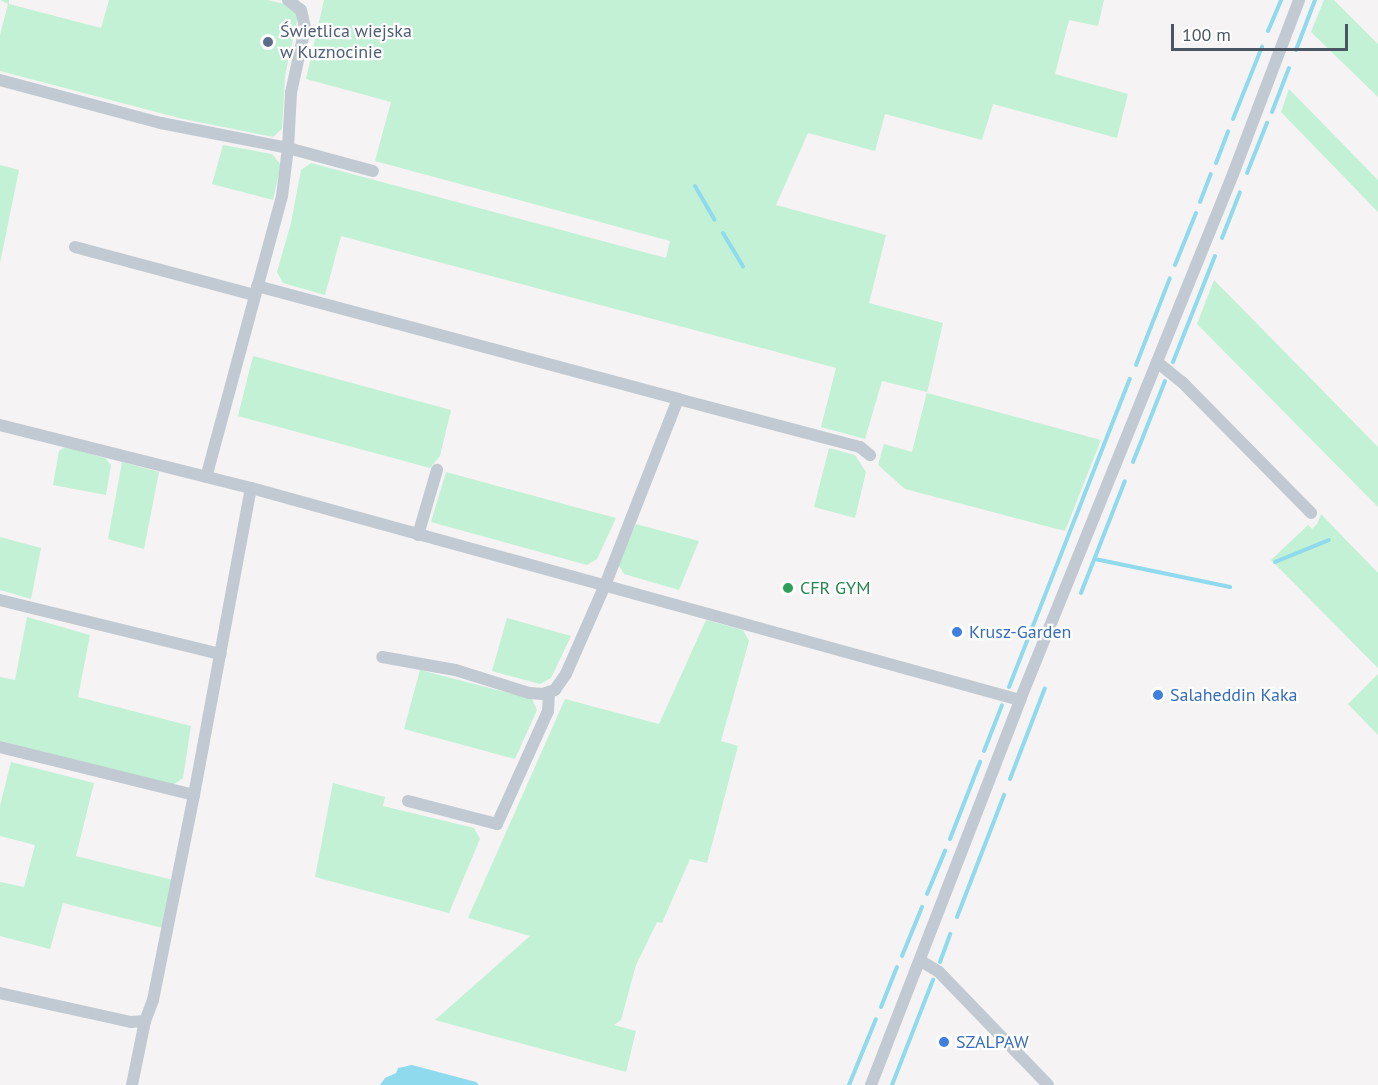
<!DOCTYPE html>
<meta charset="utf-8">
<style>
body{margin:0}
#map{position:relative;width:1378px;height:1085px;overflow:hidden;background:#f5f3f3;font-family:"PT Sans",sans-serif}
div>[style]{position:absolute}
.green>*{inset:0;background:#c3f1d5}
.water>*{inset:0;background:#90daee}
.stream>*{height:4px;margin:-2px;padding:0 2px;transform-origin:2px;border-radius:2px;background:#90daee}
.minor>*{height:12px;margin:-6px;padding:0 6px;transform-origin:6px;border-radius:6px;background:#c1cad2}
.dots>*{width:16px;height:16px;translate:-50% -50%;box-sizing:border-box;border:3px solid #fff;border-radius:50%}
span{translate:-50% -50%;white-space:nowrap;text-align:center;line-height:1.15;-webkit-text-stroke:4.5px #fff;paint-order:stroke}
.service-label{font-size:18px;color:#4e5e75}
.left{translate:0 -50%;text-align:left}
.leisure-label{font-size:18px;color:#27864d}
.shop-label{font-size:18px;color:#366cbe}
.scale{position:absolute;left:1171px;top:24px;width:177px;height:27px;box-sizing:border-box;border:3px solid #4a5661;border-top:0;padding-left:8px;font-size:18px;line-height:21px;white-space:nowrap;color:#4a5661;-webkit-text-stroke:4px #fff;paint-order:stroke}
</style>
<div id="map">
<div class="green">
<i style="clip-path:polygon(0 0,9px 0,9px 4px,101px 28px,109px 0,268px 0,292px 6px,298px 17px,285px 76px,282px 129px,273px 137px,183px 119px,0 71px,0 35px,8px 4px)"></i>
<i style="clip-path:polygon(324px 0,1104px 0,1098px 26px,1069px 20px,1055px 74px,1128px 94px,1117px 138px,993px 104px,982px 140px,885px 114px,875px 151px,808px 133px,776px 205px,886px 235px,869px 303px,943px 323px,927px 393px,1101px 440px,1065px 531px,905px 489px,878px 465px,884px 444px,912px 452px,927px 392px,882px 381px,865px 439px,821px 427px,836px 368px,717px 336px,341px 236px,325px 295px,283px 283px,277px 272px,291px 223px,301px 170px,311px 163px,666px 258px,670px 241px,375px 161px,391px 102px,306px 79px)"></i>
<i style="clip-path:polygon(1324px 0,1334px 0,1378px 44px,1378px 97px,1311px 32px)"></i>
<i style="clip-path:polygon(1289px 89px,1378px 180px,1378px 212px,1281px 112px)"></i>
<i style="clip-path:polygon(223px 145px,272px 154px,281px 165px,273px 200px,212px 184px)"></i>
<i style="clip-path:polygon(0 165px,19px 170px,0 263px)"></i>
<i style="clip-path:polygon(1214px 280px,1378px 447px,1378px 507px,1197px 324px)"></i>
<i style="clip-path:polygon(253px 356px,451px 410px,440px 456px,430px 468px,238px 416px)"></i>
<i style="clip-path:polygon(65px 447px,105px 458px,111px 465px,106px 495px,53px 485px,59px 451px)"></i>
<i style="clip-path:polygon(829px 448px,855px 455px,866px 472px,855px 518px,814px 507px)"></i>
<i style="clip-path:polygon(122px 462px,159px 472px,144px 549px,108px 539px)"></i>
<i style="clip-path:polygon(446px 472px,571px 506px,616px 518px,597px 559px,587px 565px,431px 522px)"></i>
<i style="clip-path:polygon(1321px 514px,1378px 573px,1378px 668px,1271px 560px,1308px 525px,1312px 529px,1317px 524px)"></i>
<i style="clip-path:polygon(636px 524px,699px 541px,679px 590px,624px 574px,618px 564px)"></i>
<i style="clip-path:polygon(0 537px,41px 548px,31px 599px,0 590px)"></i>
<i style="clip-path:polygon(27px 617px,90px 635px,78px 697px,191px 726px,183px 778px,173px 785px,0 741px,0 677px,15px 680px)"></i>
<i style="clip-path:polygon(507px 618px,571px 636px,551px 678px,540px 684px,492px 671px)"></i>
<i style="clip-path:polygon(706px 620px,743px 630px,749px 641px,721px 741px,738px 746px,707px 863px,690px 859px,662px 923px,657px 922px,636px 965px,621px 1020px,614px 1025px,636px 1031px,626px 1072px,435px 1020px,530px 936px,468px 918px,565px 699px,659px 724px)"></i>
<i style="clip-path:polygon(420px 670px,532px 699px,537px 710px,515px 759px,404px 729px)"></i>
<i style="clip-path:polygon(1378px 674px,1378px 735px,1348px 704px)"></i>
<i style="clip-path:polygon(11px 762px,94px 783px,76px 856px,173px 880px,163px 928px,63px 903px,50px 949px,0 936px,0 882px,24px 887px,35px 845px,0 836px,0 806px)"></i>
<i style="clip-path:polygon(333px 783px,385px 797px,383px 806px,474px 828px,480px 839px,449px 913px,315px 877px)"></i>
</div>
<div class="water">
<i style="clip-path:polygon(412px 1065px,476px 1082px,479px 1085px,380px 1085px,385px 1078px,396px 1073px,398px 1068px)"></i>
</div>
<div class="stream">
<i style="left:1268px;top:31px;width:34px;rotate:-67deg"></i>
<i style="left:1296px;top:50px;width:53px;rotate:-69.2deg"></i>
<i style="left:1272px;top:112px;width:47px;rotate:-68.9deg"></i>
<i style="left:1233px;top:119px;width:78px;rotate:-68.1deg"></i>
<i style="left:1216px;top:163px;width:34px;rotate:-69deg"></i>
<i style="left:1247px;top:173px;width:54px;rotate:-68.2deg"></i>
<i style="left:695px;top:186px;width:39px;rotate:60deg"></i>
<i style="left:1200px;top:202px;width:30px;rotate:-69deg"></i>
<i style="left:723px;top:233px;width:39px;rotate:59deg"></i>
<i style="left:1222px;top:238px;width:49px;rotate:-68.6deg"></i>
<i style="left:1175px;top:265px;width:56px;rotate:-68deg"></i>
<i style="left:1173px;top:362px;width:114px;rotate:-68.4deg"></i>
<i style="left:1136px;top:365px;width:93px;rotate:-68.7deg"></i>
<i style="left:1133px;top:462px;width:87px;rotate:-68.4deg"></i>
<i style="left:1095px;top:559px;width:138px;rotate:11.7deg"></i>
<i style="left:1275px;top:562px;width:58px;rotate:-22.2deg"></i>
<i style="left:1081px;top:593px;width:120px;rotate:-68.6deg"></i>
<i style="left:1009px;top:687px;width:331px;rotate:-68.6deg"></i>
<i style="left:984px;top:751px;width:49px;rotate:-68.6deg"></i>
<i style="left:1010px;top:779px;width:97px;rotate:-69deg"></i>
<i style="left:950px;top:839px;width:83px;rotate:-68.7deg"></i>
<i style="left:927px;top:894px;width:47px;rotate:-67.3deg"></i>
<i style="left:957px;top:917px;width:131px;rotate:-68.9deg"></i>
<i style="left:902px;top:956px;width:53px;rotate:-67.8deg"></i>
<i style="left:940px;top:962px;width:30px;rotate:-70deg"></i>
<i style="left:881px;top:1007px;width:43px;rotate:-68.2deg"></i>
<i style="left:849px;top:1085px;width:71px;rotate:-67.8deg"></i>
<i style="left:892px;top:1085px;width:113px;rotate:-68.7deg"></i>
</div>
<div class="minor">
<i style="left:288px;top:0;width:16px;rotate:38deg"></i>
<i style="left:301px;top:10px;width:18px;rotate:77deg"></i>
<i style="left:305px;top:28px;width:66px;rotate:102.2deg"></i>
<i style="left:291px;top:93px;width:55px;rotate:93.1deg"></i>
<i style="left:288px;top:148px;width:88px;rotate:15.1deg"></i>
<i style="left:0;top:80px;width:167px;rotate:15deg"></i>
<i style="left:161px;top:123px;width:129px;rotate:11.1deg"></i>
<i style="left:288px;top:148px;width:48px;rotate:97.1deg"></i>
<i style="left:282px;top:196px;width:291px;rotate:105.1deg"></i>
<i style="left:75px;top:247px;width:185px;rotate:15deg"></i>
<i style="left:257px;top:286px;width:436px;rotate:15deg"></i>
<i style="left:678px;top:399px;width:200px;rotate:111.4deg"></i>
<i style="left:605px;top:585px;width:97px;rotate:113.7deg"></i>
<i style="left:566px;top:674px;width:19px;rotate:125deg"></i>
<i style="left:555px;top:690px;width:13px;rotate:162deg"></i>
<i style="left:543px;top:694px;width:14px;rotate:-176deg"></i>
<i style="left:529px;top:693px;width:77px;rotate:-162.7deg"></i>
<i style="left:455px;top:670px;width:74px;rotate:-169.9deg"></i>
<i style="left:1157px;top:362px;width:32px;rotate:39deg"></i>
<i style="left:1182px;top:382px;width:184px;rotate:45.4deg"></i>
<i style="left:678px;top:399px;width:188px;rotate:14.8deg"></i>
<i style="left:860px;top:447px;width:13px;rotate:39deg"></i>
<i style="left:0;top:425px;width:259px;rotate:14.1deg"></i>
<i style="left:251px;top:488px;width:798px;rotate:15.41deg"></i>
<i style="left:418px;top:535px;width:68px;rotate:-73.7deg"></i>
<i style="left:0;top:600px;width:227px;rotate:13.8deg"></i>
<i style="left:0;top:747px;width:200px;rotate:13.9deg"></i>
<i style="left:194px;top:795px;width:312px;rotate:-79.5deg"></i>
<i style="left:408px;top:801px;width:92px;rotate:14.5deg"></i>
<i style="left:497px;top:824px;width:124px;rotate:-65.7deg"></i>
<i style="left:548px;top:711px;width:19px;rotate:-87deg"></i>
<i style="left:921px;top:961px;width:21px;rotate:31deg"></i>
<i style="left:939px;top:972px;width:157px;rotate:46deg"></i>
<i style="left:0;top:993px;width:134px;rotate:12.5deg"></i>
<i style="left:131px;top:1022px;width:14px;rotate:-4deg"></i>
<i style="left:145px;top:1021px;width:65px;rotate:101.5deg"></i>
<i style="left:145px;top:1021px;width:22px;rotate:-69deg"></i>
<i style="left:153px;top:1000px;width:209px;rotate:-78.7deg"></i>
<i style="left:871px;top:1085px;width:413px;rotate:-68.8deg"></i>
<i style="left:1020px;top:700px;width:567px;rotate:-67.95deg"></i>
<i style="left:1233px;top:174px;width:186px;rotate:-69.2deg"></i>
</div>
<div class="dots">
<i style="left:268px;top:42px;background:#5c6f8a"></i>
<i style="left:788px;top:588px;background:#2e9e5b"></i>
<i style="left:957px;top:632px;background:#3f7fe0"></i>
<i style="left:1158px;top:695px;background:#3f7fe0"></i>
<i style="left:944px;top:1042px;background:#3f7fe0"></i>
</div>
<div class="service-label">
<span class="left" style="left:280px;top:42px">Świetlica wiejska<br>w Kuznocinie</span>
</div>
<div class="leisure-label">
<span class="left" style="left:800px;top:588px">CFR GYM</span>
</div>
<div class="shop-label">
<span class="left" style="left:969px;top:632px">Krusz-Garden</span>
<span class="left" style="left:1170px;top:695px">Salaheddin Kaka</span>
<span class="left" style="left:956px;top:1042px">SZALPAW</span>
</div>
<div class="scale">100 m</div>
</div>
